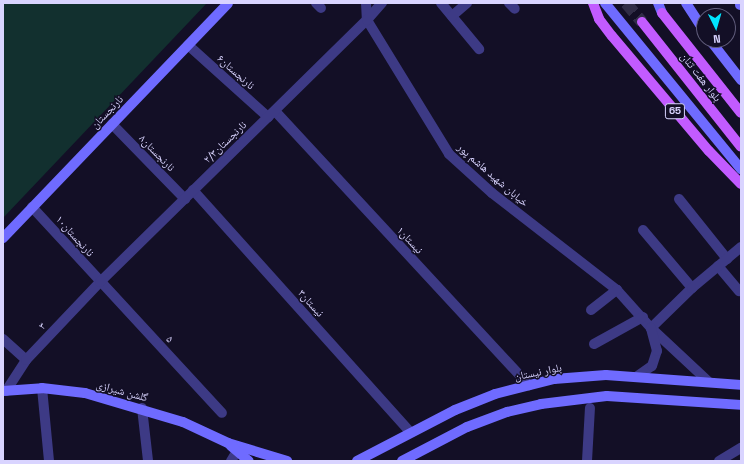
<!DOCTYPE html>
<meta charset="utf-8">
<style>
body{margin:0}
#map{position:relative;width:744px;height:464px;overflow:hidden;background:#130f26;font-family:"Space Grotesk","Noto Naskh Arabic",sans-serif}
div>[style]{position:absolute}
.green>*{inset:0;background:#12302f}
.highway-tunnel>*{height:12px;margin-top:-6px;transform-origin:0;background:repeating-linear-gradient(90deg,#312d47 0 12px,transparent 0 18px)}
.street>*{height:10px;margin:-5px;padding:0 5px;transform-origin:5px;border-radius:5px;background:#3d3a85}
.secondary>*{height:10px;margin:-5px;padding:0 5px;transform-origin:5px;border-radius:5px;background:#6f6bff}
.primary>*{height:10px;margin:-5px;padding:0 5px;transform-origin:5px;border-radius:5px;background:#c25bff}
span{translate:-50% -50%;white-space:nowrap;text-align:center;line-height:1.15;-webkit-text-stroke:3px #130f26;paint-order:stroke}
.shield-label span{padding:1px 3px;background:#130f26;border:1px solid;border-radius:3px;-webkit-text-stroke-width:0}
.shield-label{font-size:10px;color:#d9d4ff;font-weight:700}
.street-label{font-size:11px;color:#d9d4ff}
.frame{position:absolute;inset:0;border:4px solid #d9d4ff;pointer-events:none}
.north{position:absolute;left:696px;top:8px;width:40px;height:40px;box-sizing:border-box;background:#130f26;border:1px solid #625e7d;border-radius:50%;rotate:175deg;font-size:11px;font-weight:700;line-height:16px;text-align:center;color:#d9d4ff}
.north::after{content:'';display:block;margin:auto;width:14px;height:18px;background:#00e5ff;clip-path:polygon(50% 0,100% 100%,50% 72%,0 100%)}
</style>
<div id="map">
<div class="green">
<i style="clip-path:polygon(3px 3px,207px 3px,3px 218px)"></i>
</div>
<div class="highway-tunnel">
<i style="left:626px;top:3px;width:25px;rotate:50deg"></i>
</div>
<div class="street">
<i style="left:316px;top:3px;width:7px;rotate:45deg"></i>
<i style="left:366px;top:3px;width:17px;rotate:87deg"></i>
<i style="left:367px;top:20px;width:157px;rotate:58.5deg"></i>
<i style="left:449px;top:154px;width:58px;rotate:42.2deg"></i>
<i style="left:492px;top:193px;width:158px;rotate:37.8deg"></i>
<i style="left:617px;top:290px;width:51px;rotate:48.2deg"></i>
<i style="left:651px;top:328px;width:79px;rotate:43deg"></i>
<i style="left:441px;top:3px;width:60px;rotate:50.4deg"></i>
<i style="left:509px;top:3px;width:8px;rotate:45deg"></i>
<i style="left:452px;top:16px;width:20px;rotate:-41deg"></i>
<i style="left:188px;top:45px;width:108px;rotate:42deg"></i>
<i style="left:275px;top:111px;width:374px;rotate:47.2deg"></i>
<i style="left:112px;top:124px;width:105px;rotate:45.8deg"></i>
<i style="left:193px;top:190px;width:325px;rotate:48.1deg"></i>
<i style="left:679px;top:199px;width:77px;rotate:51.3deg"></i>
<i style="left:32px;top:207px;width:280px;rotate:47.3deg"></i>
<i style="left:643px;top:230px;width:76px;rotate:49.8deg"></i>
<i style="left:718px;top:266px;width:33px;rotate:50deg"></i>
<i style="left:591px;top:310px;width:33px;rotate:-38deg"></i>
<i style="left:651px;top:328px;width:57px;rotate:-44.3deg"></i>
<i style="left:692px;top:288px;width:64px;rotate:-39.9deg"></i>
<i style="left:3px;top:339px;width:31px;rotate:42deg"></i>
<i style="left:594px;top:344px;width:56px;rotate:-28.9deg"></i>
<i style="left:636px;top:377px;width:19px;rotate:-35deg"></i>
<i style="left:652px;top:366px;width:16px;rotate:-72deg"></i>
<i style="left:657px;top:351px;width:24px;rotate:-105deg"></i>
<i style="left:42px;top:388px;width:73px;rotate:84.5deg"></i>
<i style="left:6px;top:391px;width:37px;rotate:-57deg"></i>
<i style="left:26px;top:360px;width:108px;rotate:-46.5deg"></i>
<i style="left:100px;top:282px;width:374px;rotate:-44.5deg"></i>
<i style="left:367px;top:20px;width:23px;rotate:-49deg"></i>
<i style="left:142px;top:408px;width:53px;rotate:83.5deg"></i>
<i style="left:231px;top:461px;width:12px;rotate:-59deg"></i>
<i style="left:587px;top:461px;width:53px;rotate:-86.8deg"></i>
<i style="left:719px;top:461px;width:26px;rotate:-31deg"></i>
</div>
<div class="secondary">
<i style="left:605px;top:3px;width:215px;rotate:50.7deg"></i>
<i style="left:658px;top:3px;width:11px;rotate:68deg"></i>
<i style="left:686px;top:3px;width:33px;rotate:57deg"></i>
<i style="left:740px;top:5px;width:1px;rotate:-45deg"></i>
<i style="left:710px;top:40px;width:51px;rotate:52.2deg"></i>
<i style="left:3px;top:238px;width:325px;rotate:-46.2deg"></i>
<i style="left:3px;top:391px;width:39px;rotate:-4deg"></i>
<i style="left:42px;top:388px;width:43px;rotate:6.6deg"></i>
<i style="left:85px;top:393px;width:102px;rotate:16.5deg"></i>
<i style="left:183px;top:422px;width:50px;rotate:25deg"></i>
<i style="left:228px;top:443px;width:62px;rotate:17deg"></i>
<i style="left:231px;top:446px;width:23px;rotate:40deg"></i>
<i style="left:357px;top:461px;width:110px;rotate:-27.5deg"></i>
<i style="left:455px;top:410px;width:43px;rotate:-21.8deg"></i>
<i style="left:495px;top:394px;width:61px;rotate:-14.3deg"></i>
<i style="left:554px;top:379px;width:52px;rotate:-4.4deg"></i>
<i style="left:606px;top:375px;width:135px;rotate:4.2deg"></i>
<i style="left:402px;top:461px;width:73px;rotate:-27.6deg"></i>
<i style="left:467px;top:427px;width:43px;rotate:-20.6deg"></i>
<i style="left:507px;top:412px;width:35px;rotate:-13deg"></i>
<i style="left:541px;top:404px;width:66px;rotate:-6.9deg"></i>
<i style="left:607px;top:396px;width:134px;rotate:3.8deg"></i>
</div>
<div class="primary">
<i style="left:593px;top:3px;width:17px;rotate:69deg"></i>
<i style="left:599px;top:19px;width:21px;rotate:53deg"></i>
<i style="left:612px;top:36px;width:150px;rotate:49.9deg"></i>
<i style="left:709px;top:151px;width:46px;rotate:45.9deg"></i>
<i style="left:662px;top:13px;width:127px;rotate:51.7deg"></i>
<i style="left:642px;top:22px;width:159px;rotate:51.6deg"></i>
</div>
<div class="shield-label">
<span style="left:675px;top:111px">65</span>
</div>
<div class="street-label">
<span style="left:236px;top:72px;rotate:42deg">۶نارنجستان</span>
<span style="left:701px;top:77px;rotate:52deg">بلوار هفت تنان</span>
<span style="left:107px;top:112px;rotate:-46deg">نارنجستان</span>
<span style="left:225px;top:142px;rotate:-44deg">۲/۳نارنجستان</span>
<span style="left:157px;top:153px;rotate:46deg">۸نارنجستان</span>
<span style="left:493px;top:175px;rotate:41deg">خیابان شهید هاشم پور</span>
<span style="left:75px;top:236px;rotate:48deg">۱۰نارنجستان</span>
<span style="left:410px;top:240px;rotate:47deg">۱نیستان</span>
<span style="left:311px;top:303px;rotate:48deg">۳نیستان</span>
<span style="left:42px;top:326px;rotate:-46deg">۳</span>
<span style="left:170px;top:339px;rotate:47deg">۵</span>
<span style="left:538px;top:372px;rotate:-11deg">بلوار نیستان</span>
<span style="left:122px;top:391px;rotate:15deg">گلشن شیرازی</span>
</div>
<div class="frame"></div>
<div class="north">N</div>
</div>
